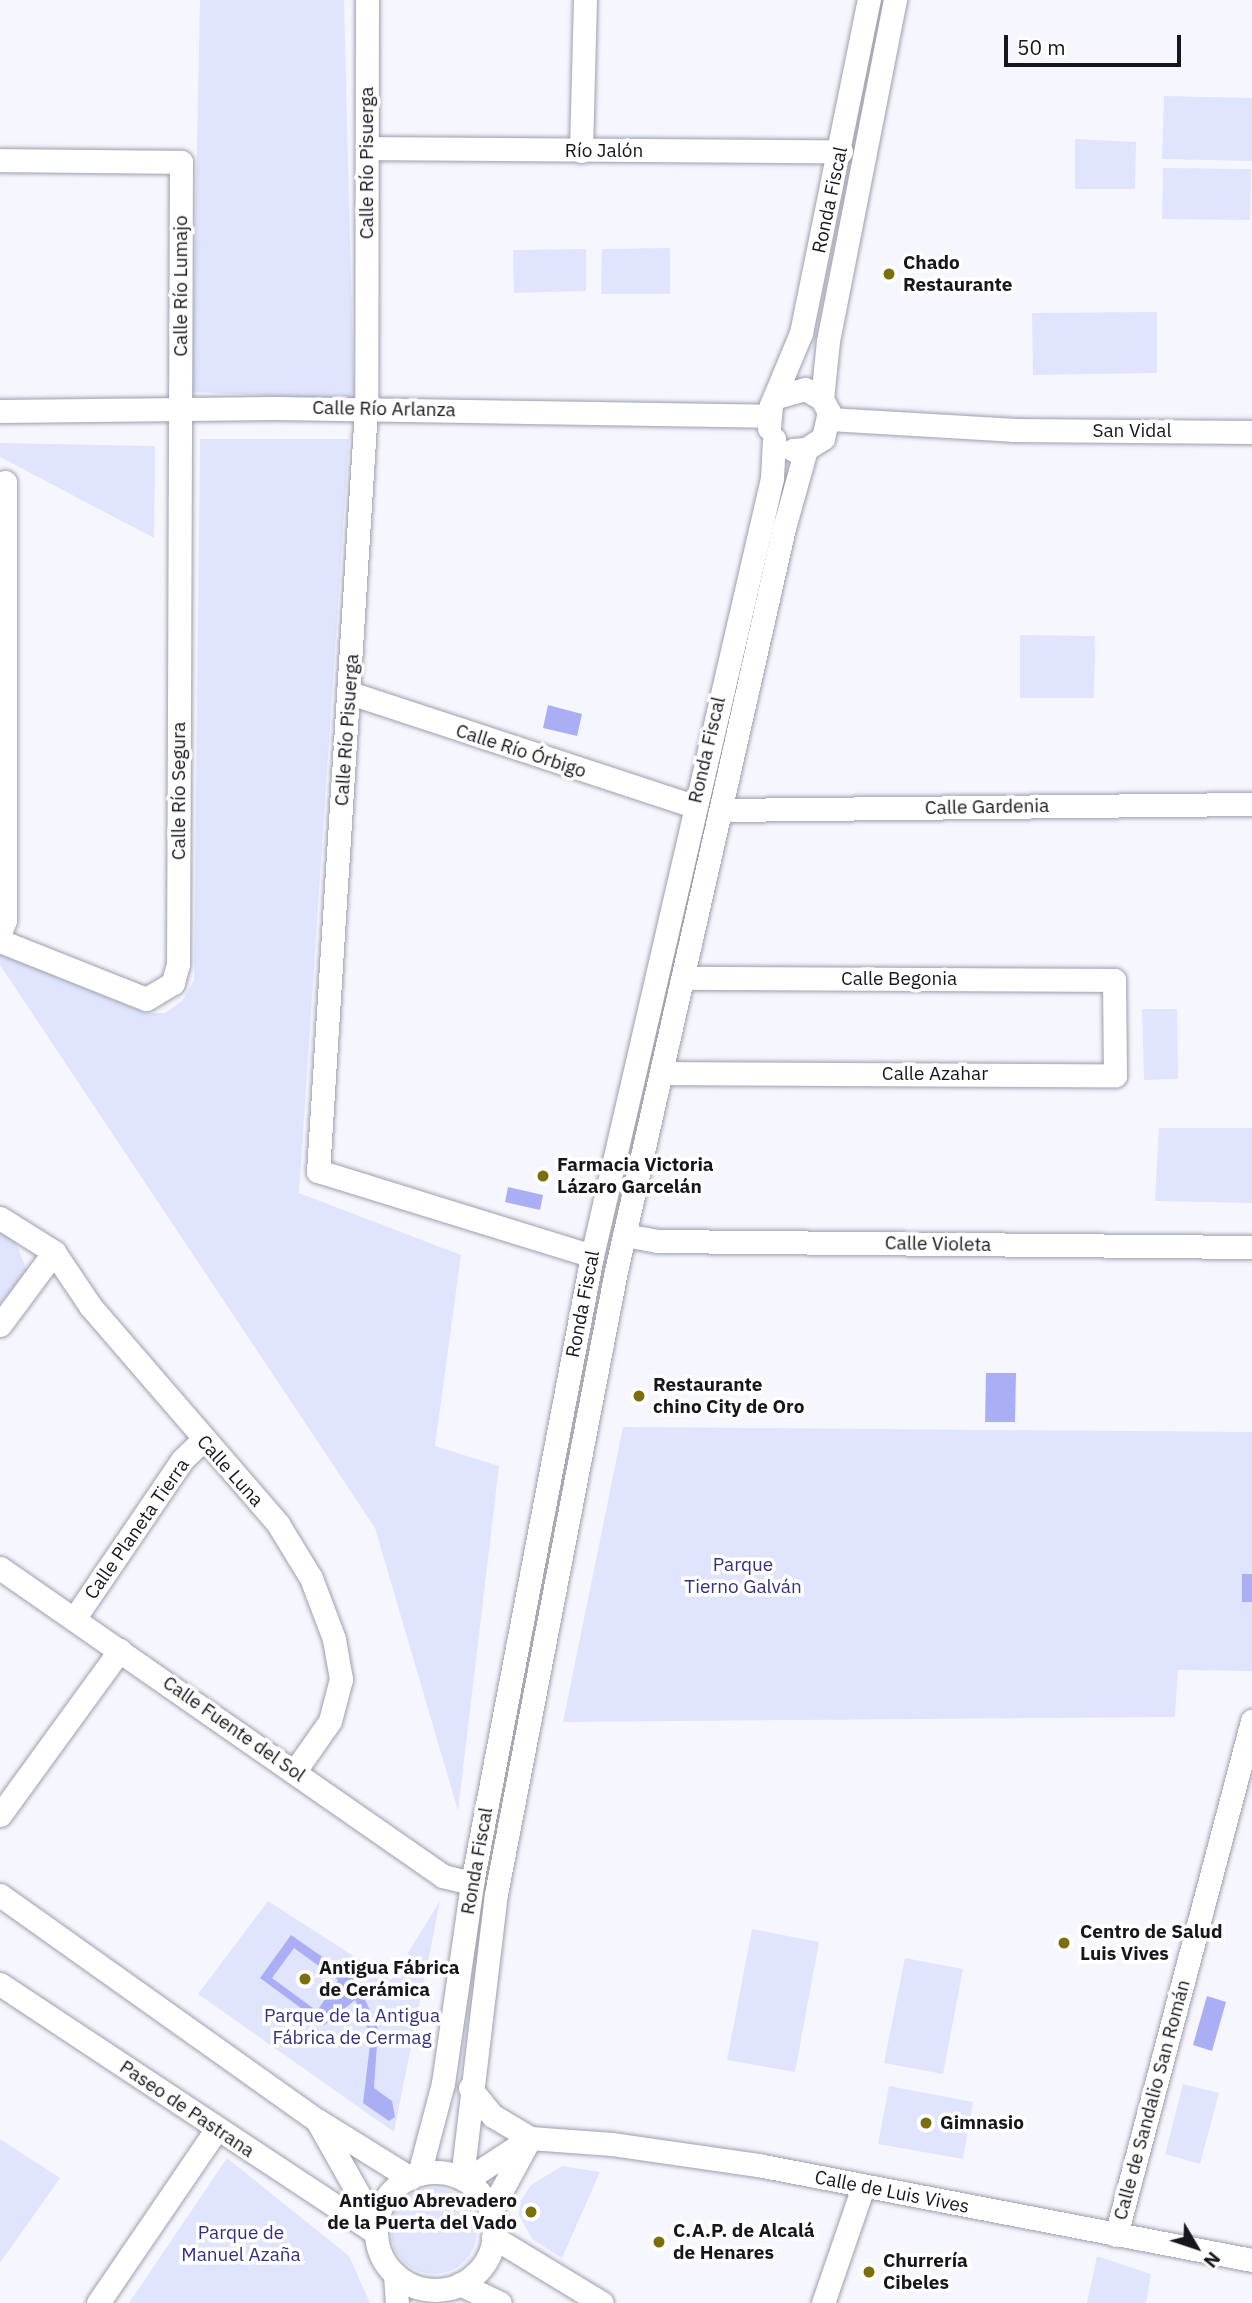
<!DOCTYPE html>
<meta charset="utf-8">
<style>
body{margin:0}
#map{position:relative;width:1252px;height:2303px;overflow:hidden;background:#f6f7fe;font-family:"IBM Plex Sans",sans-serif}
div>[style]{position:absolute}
.green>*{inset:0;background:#e1e4fd}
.round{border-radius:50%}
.water>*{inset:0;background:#aaaff5}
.roads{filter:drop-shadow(0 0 2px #9d9fae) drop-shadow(0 0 2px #9d9fae)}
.minor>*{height:23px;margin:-11.5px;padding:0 11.5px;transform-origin:11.5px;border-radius:11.5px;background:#fff}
.minor>.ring{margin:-11.5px;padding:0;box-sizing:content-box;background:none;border:23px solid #fff;border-radius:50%}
.dots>*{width:19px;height:19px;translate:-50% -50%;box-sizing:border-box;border:4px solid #fff;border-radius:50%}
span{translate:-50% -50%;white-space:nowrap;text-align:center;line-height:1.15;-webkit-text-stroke:7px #fff;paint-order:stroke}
.street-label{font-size:19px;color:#16161c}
.poi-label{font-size:19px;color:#16161c;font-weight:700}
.left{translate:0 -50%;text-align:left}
.right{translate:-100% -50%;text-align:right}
.park-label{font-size:19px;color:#353080}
.north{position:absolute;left:1161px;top:2212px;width:70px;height:70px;-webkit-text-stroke:5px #fff;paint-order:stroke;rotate:129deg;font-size:19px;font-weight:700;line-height:28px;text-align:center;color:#16161c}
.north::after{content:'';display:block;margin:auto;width:24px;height:32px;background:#16161c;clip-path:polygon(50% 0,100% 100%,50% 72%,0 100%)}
.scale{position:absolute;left:1004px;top:35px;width:177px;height:32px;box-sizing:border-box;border:4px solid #16161c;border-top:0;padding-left:9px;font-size:21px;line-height:24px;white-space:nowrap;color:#16161c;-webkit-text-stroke:5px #fff;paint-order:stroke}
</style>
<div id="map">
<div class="green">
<i style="clip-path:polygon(200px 0,344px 0,354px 400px,192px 392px)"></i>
<i style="clip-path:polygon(1164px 96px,1252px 98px,1252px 161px,1162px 159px)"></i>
<i style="clip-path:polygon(1075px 139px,1136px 142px,1135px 189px,1075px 189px)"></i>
<i style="clip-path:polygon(1163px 168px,1251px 169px,1250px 220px,1162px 219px)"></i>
<i style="clip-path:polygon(670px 248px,670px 294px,601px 294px,602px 249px)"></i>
<i style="clip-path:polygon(586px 249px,586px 291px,514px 293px,513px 250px)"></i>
<i style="clip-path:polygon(1157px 312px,1157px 373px,1033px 375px,1032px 313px)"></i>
<i style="clip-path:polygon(200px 439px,349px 439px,299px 1193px,461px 1255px,435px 1446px,499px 1466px,458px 1811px,375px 1528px,0 965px,0 954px,146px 1013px,165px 1013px,182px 1001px,194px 980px)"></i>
<i style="clip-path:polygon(0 443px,155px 446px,154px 538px,0 457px)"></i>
<i style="clip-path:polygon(1020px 635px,1095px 636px,1094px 698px,1020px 698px)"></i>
<i style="clip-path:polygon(1142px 1009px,1177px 1009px,1178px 1079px,1144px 1080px)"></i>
<i style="clip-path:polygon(1159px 1128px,1252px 1128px,1252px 1203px,1155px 1201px)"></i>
<i style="clip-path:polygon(0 1233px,13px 1235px,27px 1271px,0 1304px)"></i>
<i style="clip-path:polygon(623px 1427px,1252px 1432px,1252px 1671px,1178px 1670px,1175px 1717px,563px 1722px)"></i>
<i style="clip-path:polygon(268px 1901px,391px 1980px,440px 1901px,394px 2132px,198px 1994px)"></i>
<i style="clip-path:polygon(752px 1929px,819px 1942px,795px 2072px,727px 2060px)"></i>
<i style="clip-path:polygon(905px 1958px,963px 1969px,943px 2074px,884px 2063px)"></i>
<i style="clip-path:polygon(1183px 2084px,1219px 2093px,1200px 2164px,1165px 2154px)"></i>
<i style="clip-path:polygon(889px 2086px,973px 2102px,963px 2159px,878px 2144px)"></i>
<i style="clip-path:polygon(0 2139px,60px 2178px,0 2263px)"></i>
<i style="clip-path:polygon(227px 2158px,349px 2256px,370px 2303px,129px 2303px)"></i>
<i style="clip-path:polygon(562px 2166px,600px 2172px,562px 2258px,532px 2239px,519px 2215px,521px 2200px,531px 2185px)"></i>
<i class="round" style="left:391px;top:2188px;width:86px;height:86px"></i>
<i style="clip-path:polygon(1097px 2256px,1151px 2274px,1146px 2303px,1087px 2303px)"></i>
</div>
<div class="water">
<i style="clip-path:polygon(548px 705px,582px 714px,577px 736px,543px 728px)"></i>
<i style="clip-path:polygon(508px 1187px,543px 1195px,540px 1210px,505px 1202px)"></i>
<i style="clip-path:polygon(986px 1373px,1016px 1373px,1015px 1422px,985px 1422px)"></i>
<i style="clip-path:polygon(1242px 1574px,1252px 1574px,1252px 1602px,1242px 1602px)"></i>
<i style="clip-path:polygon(evenodd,291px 1935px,357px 1981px,378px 2029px,374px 2088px,392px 2101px,395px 2117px,389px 2121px,363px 2103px,371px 2036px,355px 2000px,324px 2025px,260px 1978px,291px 1935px,294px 1948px,338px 1980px,317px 2011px,272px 1978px,294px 1948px)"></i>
<i style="clip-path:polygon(1207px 1996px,1226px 2002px,1212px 2051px,1193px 2045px)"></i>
</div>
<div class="roads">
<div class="minor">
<i style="left:367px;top:0;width:409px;rotate:90.1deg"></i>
<i style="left:366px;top:409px;width:764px;rotate:93.6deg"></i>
<i style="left:318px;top:1171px;width:287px;rotate:17.2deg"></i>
<i style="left:368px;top:148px;width:473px;rotate:0.4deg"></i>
<i style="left:581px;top:151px;width:151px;rotate:-88.5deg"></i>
<i style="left:0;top:160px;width:181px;rotate:0.6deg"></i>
<i style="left:181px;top:162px;width:802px;rotate:90.21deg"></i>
<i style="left:178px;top:964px;width:20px;rotate:105deg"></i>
<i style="left:173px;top:983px;width:31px;rotate:149deg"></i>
<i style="left:146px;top:999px;width:157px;rotate:-158.3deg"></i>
<i style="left:777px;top:397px;width:29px;rotate:-16deg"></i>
<i style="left:805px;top:389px;width:20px;rotate:30deg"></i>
<i style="left:822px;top:399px;width:15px;rotate:62deg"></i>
<i style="left:829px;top:412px;width:27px;rotate:103deg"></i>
<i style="left:823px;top:438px;width:20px;rotate:147deg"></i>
<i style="left:806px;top:449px;width:13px;rotate:176deg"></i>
<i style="left:822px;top:399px;width:58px;rotate:-84.1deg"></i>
<i style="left:828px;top:341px;width:348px;rotate:-78.9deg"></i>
<i style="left:0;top:411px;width:276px;rotate:-0.6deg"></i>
<i style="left:276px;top:408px;width:492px;rotate:0.9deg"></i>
<i style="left:829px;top:419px;width:183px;rotate:3.4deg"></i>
<i style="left:1012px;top:430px;width:240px;rotate:0.5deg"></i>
<i style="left:769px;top:428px;width:23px;rotate:-85deg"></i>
<i style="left:771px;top:405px;width:78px;rotate:-67.4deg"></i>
<i style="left:801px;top:333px;width:340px;rotate:-78.5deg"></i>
<i style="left:350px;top:693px;width:362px;rotate:18.2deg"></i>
<i style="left:722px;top:810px;width:530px;rotate:-0.65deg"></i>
<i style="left:0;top:933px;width:14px;rotate:-69deg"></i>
<i style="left:5px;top:920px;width:438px;rotate:-90deg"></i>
<i style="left:661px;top:1073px;width:454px;rotate:0.3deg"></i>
<i style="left:1115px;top:1075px;width:95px;rotate:-90.6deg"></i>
<i style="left:1114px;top:980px;width:430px;rotate:-179.7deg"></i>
<i style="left:0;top:1218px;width:64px;rotate:32.2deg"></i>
<i style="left:54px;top:1252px;width:66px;rotate:56.1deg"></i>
<i style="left:91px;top:1307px;width:286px;rotate:49.2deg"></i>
<i style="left:278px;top:1524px;width:63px;rotate:58.6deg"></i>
<i style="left:311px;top:1578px;width:65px;rotate:69.3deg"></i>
<i style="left:334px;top:1639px;width:41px;rotate:80.1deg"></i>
<i style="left:341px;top:1679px;width:43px;rotate:104.7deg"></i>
<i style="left:330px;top:1721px;width:61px;rotate:125deg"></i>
<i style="left:624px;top:1235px;width:35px;rotate:10deg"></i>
<i style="left:658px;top:1241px;width:594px;rotate:0.58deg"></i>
<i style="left:0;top:1325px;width:91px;rotate:-53.5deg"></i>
<i style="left:0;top:1568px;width:540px;rotate:34.81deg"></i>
<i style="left:443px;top:1876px;width:30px;rotate:14deg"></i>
<i style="left:74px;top:1619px;width:192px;rotate:-55.8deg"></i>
<i style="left:182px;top:1460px;width:28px;rotate:-44deg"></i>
<i style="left:0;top:1815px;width:204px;rotate:-54deg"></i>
<i style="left:0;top:1895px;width:389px;rotate:35.4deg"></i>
<i style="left:317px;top:2120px;width:110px;rotate:31.9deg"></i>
<i style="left:0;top:1984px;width:451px;rotate:33.5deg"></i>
<i style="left:470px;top:2088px;width:36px;rotate:51deg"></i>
<i style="left:493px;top:2116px;width:43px;rotate:30.7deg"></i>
<i style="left:530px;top:2138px;width:82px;rotate:4.2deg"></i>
<i style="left:612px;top:2144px;width:148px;rotate:8.2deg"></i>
<i style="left:758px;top:2165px;width:503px;rotate:10.89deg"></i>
<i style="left:319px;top:2124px;width:116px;rotate:60.6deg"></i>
<i class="ring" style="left:376px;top:2172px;width:95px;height:95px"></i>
<i style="left:419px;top:2174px;width:94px;rotate:-75.2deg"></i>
<i style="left:443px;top:2083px;width:202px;rotate:-81.7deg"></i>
<i style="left:472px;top:1883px;width:638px;rotate:-79.17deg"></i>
<i style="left:592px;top:1256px;width:799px;rotate:-76.97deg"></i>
<i style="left:772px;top:478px;width:39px;rotate:-87deg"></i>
<i style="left:462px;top:2178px;width:286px;rotate:-83.2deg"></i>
<i style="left:496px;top:1894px;width:634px;rotate:-79.1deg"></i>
<i style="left:616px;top:1271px;width:762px;rotate:-77.26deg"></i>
<i style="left:784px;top:528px;width:82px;rotate:-74.4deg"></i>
<i style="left:466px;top:2180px;width:66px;rotate:-33.2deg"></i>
<i style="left:493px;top:2221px;width:15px;rotate:-90deg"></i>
<i style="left:493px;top:2206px;width:77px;rotate:-61.4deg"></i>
<i style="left:1116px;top:2235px;width:532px;rotate:-75.18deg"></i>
<i style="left:493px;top:2237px;width:127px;rotate:31.2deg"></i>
<i style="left:395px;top:2275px;width:28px;rotate:86deg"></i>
<i style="left:460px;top:2284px;width:44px;rotate:25.4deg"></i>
<i style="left:98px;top:2303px;width:209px;rotate:-55.7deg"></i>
<i style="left:823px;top:2303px;width:123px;rotate:-71deg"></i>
</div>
</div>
<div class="dots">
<i style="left:889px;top:274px;background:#7b6e0b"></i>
<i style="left:543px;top:1176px;background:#7b6e0b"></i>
<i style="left:639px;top:1396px;background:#7b6e0b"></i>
<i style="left:1064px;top:1943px;background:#7b6e0b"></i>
<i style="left:305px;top:1979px;background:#7b6e0b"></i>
<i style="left:926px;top:2123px;background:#7b6e0b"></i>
<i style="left:531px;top:2212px;background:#7b6e0b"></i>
<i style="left:659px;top:2242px;background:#7b6e0b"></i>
<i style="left:869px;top:2272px;background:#7b6e0b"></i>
</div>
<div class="street-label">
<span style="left:604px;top:151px">Río Jalón</span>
<span style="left:367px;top:163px;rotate:-90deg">Calle Río Pisuerga</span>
<span style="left:830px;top:200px;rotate:-78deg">Ronda Fiscal</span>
<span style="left:181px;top:286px;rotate:-90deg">Calle Río Lumajo</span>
<span style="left:384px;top:409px;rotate:1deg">Calle Río Arlanza</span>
<span style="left:1132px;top:431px">San Vidal</span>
<span style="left:347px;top:730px;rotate:-86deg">Calle Río Pisuerga</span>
<span style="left:707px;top:750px;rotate:-77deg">Ronda Fiscal</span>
<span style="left:521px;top:751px;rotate:18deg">Calle Río Órbigo</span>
<span style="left:179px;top:791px;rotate:-90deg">Calle Río Segura</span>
<span style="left:987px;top:807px;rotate:-1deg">Calle Gardenia</span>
<span style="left:899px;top:979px">Calle Begonia</span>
<span style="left:935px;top:1074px">Calle Azahar</span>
<span style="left:938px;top:1244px;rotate:1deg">Calle Violeta</span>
<span style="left:583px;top:1304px;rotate:-79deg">Ronda Fiscal</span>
<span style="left:230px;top:1471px;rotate:48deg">Calle Luna</span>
<span style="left:137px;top:1529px;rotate:-55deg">Calle Planeta Tierra</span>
<span style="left:234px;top:1729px;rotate:35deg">Calle Fuente del Sol</span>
<span style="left:477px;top:1861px;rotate:-80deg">Ronda Fiscal</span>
<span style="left:1152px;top:2100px;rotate:-75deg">Calle de Sandalio San Román</span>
<span style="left:187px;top:2109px;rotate:34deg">Paseo de Pastrana</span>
<span style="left:892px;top:2192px;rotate:11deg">Calle de Luis Vives</span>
</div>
<div class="poi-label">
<span class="left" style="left:903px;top:274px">Chado<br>Restaurante</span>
<span class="left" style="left:557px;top:1176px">Farmacia Victoria<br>Lázaro Garcelán</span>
<span class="left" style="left:653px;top:1396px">Restaurante<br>chino City de Oro</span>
<span class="left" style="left:1080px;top:1943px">Centro de Salud<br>Luis Vives</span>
<span class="left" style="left:319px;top:1979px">Antigua Fábrica<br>de Cerámica</span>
<span class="left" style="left:940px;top:2123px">Gimnasio</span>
<span class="right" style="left:517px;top:2212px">Antiguo Abrevadero<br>de la Puerta del Vado</span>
<span class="left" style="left:673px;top:2242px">C.A.P. de Alcalá<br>de Henares</span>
<span class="left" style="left:883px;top:2272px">Churrería<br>Cibeles</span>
</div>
<div class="park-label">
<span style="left:743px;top:1576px">Parque<br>Tierno Galván</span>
<span style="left:352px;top:2027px">Parque de la Antigua<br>Fábrica de Cermag</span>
<span style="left:241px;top:2244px">Parque de<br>Manuel Azaña</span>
</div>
<div class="north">N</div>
<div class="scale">50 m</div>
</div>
